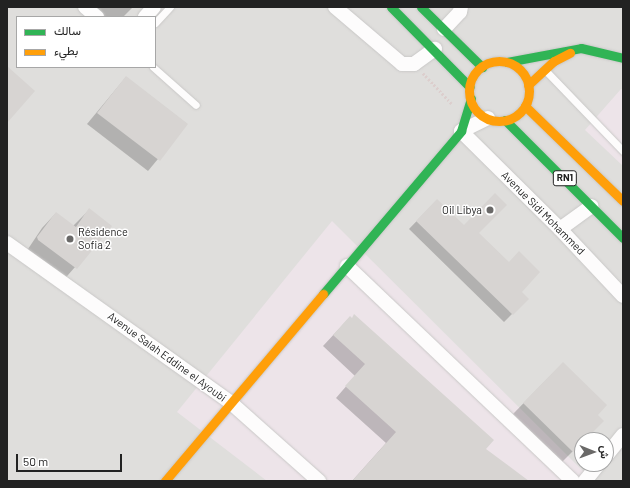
<!DOCTYPE html>
<meta charset="utf-8">
<style>
body{margin:0}
#map{position:relative;width:630px;height:488px;overflow:hidden;background:#f0eeeb;font-family:Barlow,Vazirmatn,sans-serif}
div>[style]{position:absolute}
.residential>*{inset:0;background:#dfdedc}
.industrial>*{inset:0;background:#ede4e9}
.shadow>*{inset:0;background:#0003}
.building>*{inset:0;background:#d7d4d2}
.path>*{height:2.5px;margin-top:-1.25px;transform-origin:0;background:repeating-linear-gradient(90deg,#dccecd 0 2px,transparent 0 4px)}
.roads{filter:drop-shadow(0 0 1px #c9c8c7) drop-shadow(0 0 1px #c9c8c7)}
.lane>*{height:7px;margin:-3.5px;padding:0 3.5px;transform-origin:3.5px;border-radius:3.5px;background:#fdfcfc}
.street>*{height:14px;margin:-7px;padding:0 7px;transform-origin:7px;border-radius:7px;background:#fdfcfc}
.fast>*{height:9px;margin:-4.5px;padding:0 4.5px;transform-origin:4.5px;border-radius:4.5px;background:#30b455}
.slow>*{height:9px;margin:-4.5px;padding:0 4.5px;transform-origin:4.5px;border-radius:4.5px;background:#ff9f0a}
.slow>.ring{margin:-4.5px;padding:0;box-sizing:content-box;background:none;border:9px solid #ff9f0a;border-radius:50%}
.dots>*{width:11px;height:11px;translate:-50% -50%;box-sizing:border-box;border:2px solid #fff;border-radius:50%}
span{translate:-50% -50%;white-space:nowrap;text-align:center;line-height:1.15;-webkit-text-stroke:3px #fff;paint-order:stroke}
.shield-label span{padding:1px 3px;background:#fff;border:1px solid;border-radius:3px;-webkit-text-stroke-width:0}
.shield-label{font-size:10px;color:#222;font-weight:700}
.poi-label{font-size:11px;color:#222}
.right{translate:-100% -50%;text-align:right}
.left{translate:0 -50%;text-align:left}
.street-label{font-size:11px;color:#222}
.frame{position:absolute;inset:0;border:8px solid #222;pointer-events:none}
.legend{position:absolute;left:16px;top:16px;width:140px;height:52px;box-sizing:border-box;background:#fff;border:1px solid #a7a7a7;margin:0;padding:5px 7px;list-style:none;font-size:12px;color:#222}
.legend li{display:flex;align-items:center;gap:8px;height:20px}
.legend b{width:20px;border:1px solid #a7a7a7}
.north{position:absolute;left:574px;top:432px;width:40px;height:40px;box-sizing:border-box;background:#fff;border:1px solid #a7a7a7;border-radius:50%;rotate:91deg;font-size:11px;font-weight:700;line-height:16px;text-align:center;color:#222}
.north::after{content:'';display:block;margin:auto;width:14px;height:18px;background:#6a6968;clip-path:polygon(50% 0,100% 100%,50% 72%,0 100%)}
.scale{position:absolute;left:16px;top:454px;width:106px;height:18px;box-sizing:border-box;border:2px solid #222;border-top:0;padding-left:5px;font-size:12px;line-height:14px;white-space:nowrap;color:#222;-webkit-text-stroke:3px #fff;paint-order:stroke}
</style>
<div id="map">
<div class="residential">
<i style="clip-path:polygon(evenodd,7px 7px,623px 7px,623px 481px,7px 481px,7px 7px,17px 17px,155px 17px,155px 67px,17px 67px,17px 17px,7px 7px,582px 440px,606px 440px,606px 464px,582px 464px,582px 440px)"></i>
</div>
<div class="industrial">
<i style="clip-path:polygon(621px 89px,623px 90px,623px 166px,585px 130px)"></i>
<i style="clip-path:polygon(332px 221px,593px 481px,267px 481px,177px 412px)"></i>
</div>
<div class="shadow">
<i style="clip-path:polygon(85px 7px,133px 7px,123px 17px,96px 17px)"></i>
<i style="clip-path:polygon(126px 77px,187px 124px,148px 171px,87px 124px)"></i>
<i style="clip-path:polygon(437px 200px,464px 227px,478px 233px,509px 263px,520px 292px,527px 299px,504px 322px,409px 229px)"></i>
<i style="clip-path:polygon(89px 210px,111px 226px,61px 283px,24px 255px,42px 228px,56px 213px,73px 226px)"></i>
<i style="clip-path:polygon(350px 317px,484px 450px,527px 481px,352px 481px,386px 443px,336px 398px,355px 376px,323px 346px)"></i>
<i style="clip-path:polygon(552px 374px,596px 415px,584px 440px,562px 462px,513px 414px)"></i>
</div>
<div class="building">
<i style="clip-path:polygon(7px 66px,35px 91px,7px 123px)"></i>
<i style="clip-path:polygon(126px 76px,188px 124px,160px 161px,97px 113px)"></i>
<i style="clip-path:polygon(495px 193px,507px 205px,479px 233px,509px 262px,519px 251px,540px 272px,522px 292px,529px 299px,513px 315px,416px 221px,437px 199px,464px 225px)"></i>
<i style="clip-path:polygon(89px 208px,112px 226px,77px 269px,38px 240px,37px 237px,56px 212px,76px 227px)"></i>
<i style="clip-path:polygon(354px 314px,494px 440px,486px 449px,529px 481px,352px 481px,396px 432px,345px 386px,365px 364px,333px 335px,350px 316px,352px 318px)"></i>
<i style="clip-path:polygon(563px 362px,607px 405px,598px 415px,604px 421px,585px 440px,582px 440px,573px 452px,523px 403px)"></i>
</div>
<div class="path">
<i style="left:423px;top:73px;width:42px;rotate:46.9deg"></i>
</div>
<div class="roads">
<div class="lane">
<i style="left:155px;top:23px;width:22px;rotate:-47deg"></i>
<i style="left:153px;top:67px;width:57px;rotate:41.5deg"></i>
<i style="left:546px;top:71px;width:111px;rotate:46.1deg"></i>
</div>
<div class="street">
<i style="left:85px;top:7px;width:16px;rotate:40deg"></i>
<i style="left:335px;top:7px;width:88px;rotate:40.4deg"></i>
<i style="left:402px;top:64px;width:12px"></i>
<i style="left:414px;top:64px;width:26px;rotate:-36deg"></i>
<i style="left:145px;top:17px;width:13px;rotate:-48deg"></i>
<i style="left:444px;top:29px;width:23px;rotate:-47deg"></i>
<i style="left:460px;top:12px;width:5px;rotate:-79deg"></i>
<i style="left:488px;top:118px;width:30px;rotate:154deg"></i>
<i style="left:461px;top:131px;width:139px;rotate:44.7deg"></i>
<i style="left:560px;top:229px;width:92px;rotate:46.8deg"></i>
<i style="left:560px;top:229px;width:39px;rotate:-36deg"></i>
<i style="left:7px;top:243px;width:275px;rotate:35.5deg"></i>
<i style="left:231px;top:403px;width:118px;rotate:41.6deg"></i>
<i style="left:347px;top:266px;width:312px;rotate:43.6deg"></i>
<i style="left:606px;top:456px;width:27px;rotate:-51deg"></i>
<i style="left:585px;top:481px;width:22px;rotate:-51deg"></i>
</div>
<div class="fast">
<i style="left:391px;top:7px;width:112px;rotate:45.4deg"></i>
<i style="left:421px;top:7px;width:86px;rotate:44.5deg"></i>
<i style="left:507px;top:62px;width:75px;rotate:-10.7deg"></i>
<i style="left:581px;top:48px;width:43px;rotate:13.4deg"></i>
<i style="left:505px;top:120px;width:167px;rotate:45deg"></i>
<i style="left:323px;top:294px;width:214px;rotate:-49.7deg"></i>
<i style="left:461px;top:131px;width:34px;rotate:-73deg"></i>
</div>
<div class="slow">
<i class="ring" style="left:469px;top:61px;width:51px;height:51px"></i>
<i style="left:528px;top:85px;width:35px;rotate:-43deg"></i>
<i style="left:554px;top:61px;width:18px;rotate:-27deg"></i>
<i style="left:525px;top:106px;width:136px;rotate:44.1deg"></i>
<i style="left:165px;top:481px;width:245px;rotate:-49.8deg"></i>
</div>
</div>
<div class="dots">
<i style="left:490px;top:210px;background:#6a6968"></i>
<i style="left:70px;top:239px;background:#6a6968"></i>
</div>
<div class="shield-label">
<span style="left:565px;top:178px">RN1</span>
</div>
<div class="poi-label">
<span class="right" style="left:482px;top:210px">Oil Libya</span>
<span class="left" style="left:78px;top:239px">Résidence<br>Sofia 2</span>
</div>
<div class="street-label">
<span style="left:543px;top:213px;rotate:45deg">Avenue Sidi Mohammed</span>
<span style="left:167px;top:357px;rotate:36deg">Avenue Salah Eddine el Ayoubi</span>
</div>
<div class="frame"></div>
<ul class="legend">
<li><b style="height:5px;background:#30b455"></b>سالك</li>
<li><b style="height:5px;background:#ff9f0a"></b>بطيء</li>
</ul>
<div class="north">ش</div>
<div class="scale">50 m</div>
</div>
